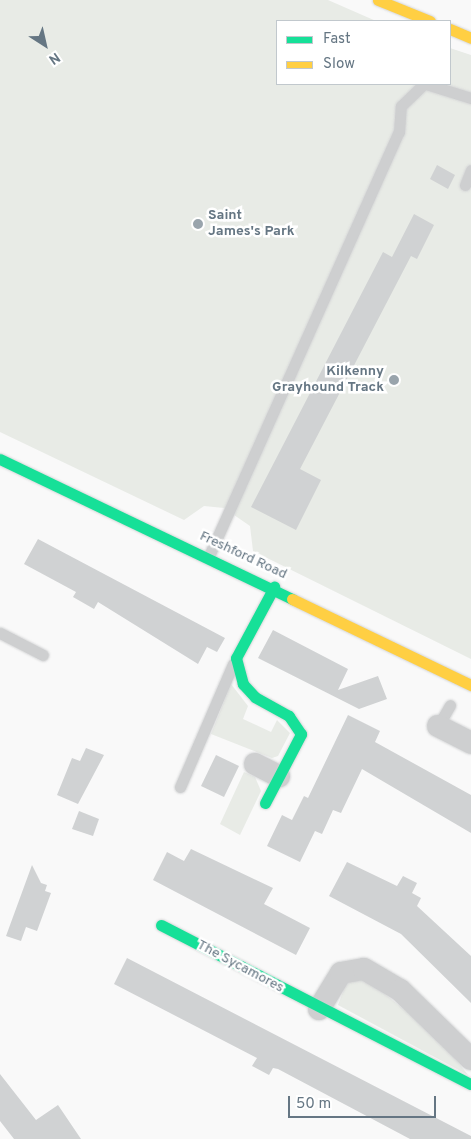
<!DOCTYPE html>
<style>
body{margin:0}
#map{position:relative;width:471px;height:1139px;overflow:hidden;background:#f9f9f9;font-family:Overpass,sans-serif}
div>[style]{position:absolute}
.green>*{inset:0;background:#e8ebe6}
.building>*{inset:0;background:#d0d2d3}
.roads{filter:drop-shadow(0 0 1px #d5d6d7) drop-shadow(0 0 1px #d5d6d7)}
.lane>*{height:11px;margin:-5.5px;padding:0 5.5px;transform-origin:5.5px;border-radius:5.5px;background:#cecfd0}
.street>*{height:22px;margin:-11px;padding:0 11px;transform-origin:11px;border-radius:11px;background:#cecfd0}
.fast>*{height:11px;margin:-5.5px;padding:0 5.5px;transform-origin:5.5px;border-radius:5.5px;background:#16e098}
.slow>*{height:11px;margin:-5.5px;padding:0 5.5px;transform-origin:5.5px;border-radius:5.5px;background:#ffcf43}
.dots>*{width:14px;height:14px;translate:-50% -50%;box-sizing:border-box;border:2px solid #fff;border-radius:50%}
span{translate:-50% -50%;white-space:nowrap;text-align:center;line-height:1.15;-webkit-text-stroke:5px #fff;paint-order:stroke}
.poi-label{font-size:14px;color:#657683;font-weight:700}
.left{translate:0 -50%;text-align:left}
.right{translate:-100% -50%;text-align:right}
.street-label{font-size:14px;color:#657683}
.legend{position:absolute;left:276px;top:20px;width:175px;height:65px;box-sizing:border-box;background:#fff;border:1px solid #c1c8cd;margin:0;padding:6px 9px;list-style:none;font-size:15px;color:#657683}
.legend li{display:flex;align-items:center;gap:10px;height:25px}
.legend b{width:25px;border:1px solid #c1c8cd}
.north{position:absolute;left:20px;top:20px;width:50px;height:50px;-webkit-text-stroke:4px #fff;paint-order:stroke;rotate:145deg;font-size:14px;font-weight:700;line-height:20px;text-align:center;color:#657683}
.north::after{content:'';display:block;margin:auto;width:18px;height:22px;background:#657683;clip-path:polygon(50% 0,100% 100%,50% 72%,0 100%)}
.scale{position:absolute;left:288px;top:1096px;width:148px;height:22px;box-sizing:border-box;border:2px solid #657683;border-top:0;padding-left:6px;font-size:15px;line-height:18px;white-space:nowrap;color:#657683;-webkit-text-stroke:4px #fff;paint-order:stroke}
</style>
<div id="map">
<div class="green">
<i style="clip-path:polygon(0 0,328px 0,376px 21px,277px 21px,277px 84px,450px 84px,450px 48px,471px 55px,471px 659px,253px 551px,250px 526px,224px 508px,204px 506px,184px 520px,0 432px)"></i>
<i style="clip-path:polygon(231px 684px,248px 706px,243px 719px,271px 732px,277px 720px,290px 733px,278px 756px,272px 758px,211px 734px)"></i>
<i style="clip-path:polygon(244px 772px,255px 777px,261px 791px,240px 835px,220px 824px)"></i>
<i style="clip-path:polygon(363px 976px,440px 1039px,468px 1075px,338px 1005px,347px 981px)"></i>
</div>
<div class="building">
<i style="clip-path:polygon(437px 165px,455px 175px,448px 189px,430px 179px)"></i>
<i style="clip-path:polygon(414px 214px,434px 225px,417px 259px,411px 256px,300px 469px,321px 480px,296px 530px,251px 507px,383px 252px,392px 257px)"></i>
<i style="clip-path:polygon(38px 539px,225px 638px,217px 652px,207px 647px,198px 664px,98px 602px,94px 609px,73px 597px,76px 592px,24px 564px)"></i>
<i style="clip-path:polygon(273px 630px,348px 669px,338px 690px,378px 676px,387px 699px,359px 709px,258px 658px)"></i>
<i style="clip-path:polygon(348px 715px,380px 731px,375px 742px,471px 795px,471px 833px,362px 769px,341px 813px,333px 810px,322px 834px,315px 831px,300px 862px,267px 846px,282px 815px,292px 820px,304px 796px,308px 798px)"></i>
<i style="clip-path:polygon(86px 748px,104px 755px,78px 804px,57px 795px,72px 758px,80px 761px)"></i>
<i style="clip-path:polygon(216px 755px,239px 766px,224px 797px,201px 786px)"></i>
<i style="clip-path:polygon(79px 811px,99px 819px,93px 836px,72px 829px)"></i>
<i style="clip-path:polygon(191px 849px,273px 888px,264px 904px,310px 928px,296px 955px,153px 880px,167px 852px,184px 861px)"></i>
<i style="clip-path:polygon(347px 862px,397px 886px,403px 876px,417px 883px,412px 893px,421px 898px,417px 906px,471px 956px,471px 1003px,401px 934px,329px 896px)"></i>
<i style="clip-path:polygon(32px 865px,41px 883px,47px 885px,45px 891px,51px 893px,37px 931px,26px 927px,21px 941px,6px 936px)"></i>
<i style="clip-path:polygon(127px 958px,471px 1136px,471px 1139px,410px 1139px,278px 1069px,273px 1068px,269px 1075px,252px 1066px,257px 1058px,114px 984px)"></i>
<i style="clip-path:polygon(0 1074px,36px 1120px,58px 1105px,81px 1139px,14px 1139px,0 1121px)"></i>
</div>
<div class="roads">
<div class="lane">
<i style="left:426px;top:84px;width:47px;rotate:17.3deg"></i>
<i style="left:465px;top:185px;width:16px;rotate:-68deg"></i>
<i style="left:208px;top:558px;width:467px;rotate:-65.9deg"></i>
<i style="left:399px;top:132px;width:26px;rotate:-86deg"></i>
<i style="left:401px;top:106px;width:32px;rotate:-44deg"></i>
<i style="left:0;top:633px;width:48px;rotate:27.1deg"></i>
<i style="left:438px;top:726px;width:24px;rotate:-60deg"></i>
<i style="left:180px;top:787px;width:134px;rotate:-66.7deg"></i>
</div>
<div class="street">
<i style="left:438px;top:726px;width:37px;rotate:27deg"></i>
<i style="left:255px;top:764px;width:27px;rotate:27deg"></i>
<i style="left:319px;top:1009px;width:42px;rotate:-58.6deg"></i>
<i style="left:341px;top:973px;width:23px;rotate:-10deg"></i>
<i style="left:364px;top:969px;width:42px;rotate:30.3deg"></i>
<i style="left:400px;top:990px;width:99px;rotate:44.2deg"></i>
</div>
<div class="fast">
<i style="left:0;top:459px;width:324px;rotate:25.6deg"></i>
<i style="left:265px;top:803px;width:78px;rotate:-62.4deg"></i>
<i style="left:301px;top:734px;width:22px;rotate:-124deg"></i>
<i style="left:289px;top:716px;width:39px;rotate:-151deg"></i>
<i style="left:255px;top:697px;width:18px;rotate:-133deg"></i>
<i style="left:243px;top:684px;width:27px;rotate:-105deg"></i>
<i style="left:236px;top:658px;width:81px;rotate:-61.8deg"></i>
<i style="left:161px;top:925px;width:348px;rotate:27.2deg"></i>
</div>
<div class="slow">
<i style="left:378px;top:0;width:56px;rotate:22deg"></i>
<i style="left:450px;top:29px;width:23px;rotate:23deg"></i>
<i style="left:292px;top:599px;width:199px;rotate:25.7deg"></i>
</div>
</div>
<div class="dots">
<i style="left:198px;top:224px;background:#99a4ac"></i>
<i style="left:394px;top:380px;background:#99a4ac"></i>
</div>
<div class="poi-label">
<span class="left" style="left:208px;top:224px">Saint<br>James's Park</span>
<span class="right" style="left:384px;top:380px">Kilkenny<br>Grayhound Track</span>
</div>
<div class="street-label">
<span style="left:243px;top:556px;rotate:25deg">Freshford Road</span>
<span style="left:240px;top:967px;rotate:28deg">The Sycamores</span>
</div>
<ul class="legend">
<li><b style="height:6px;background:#16e098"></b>Fast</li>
<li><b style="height:6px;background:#ffcf43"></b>Slow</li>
</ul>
<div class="north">N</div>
<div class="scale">50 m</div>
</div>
